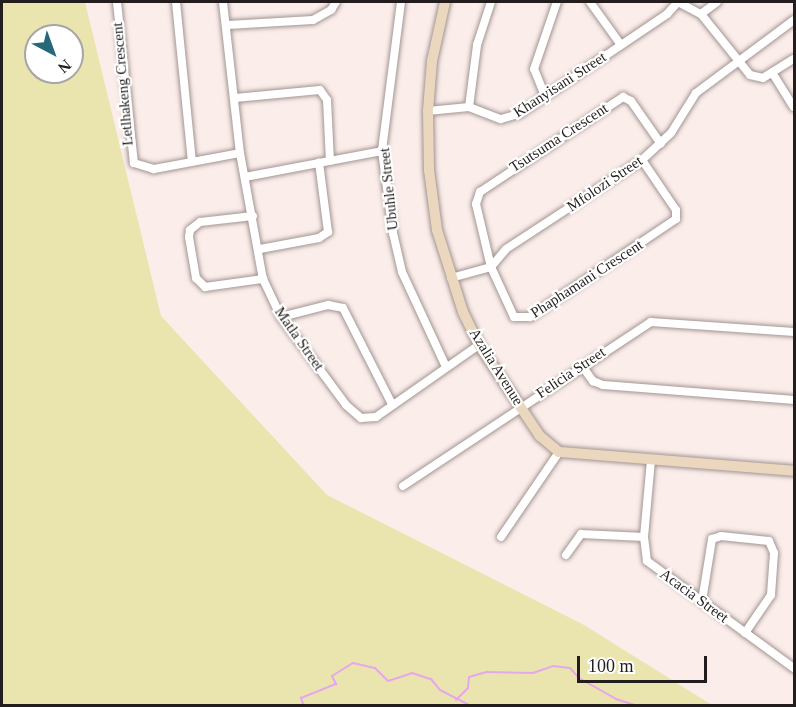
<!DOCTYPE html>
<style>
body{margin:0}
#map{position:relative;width:796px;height:707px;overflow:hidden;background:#fbedea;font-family:Georgia,serif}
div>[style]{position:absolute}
.green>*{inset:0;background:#eae4ae}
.stream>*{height:2px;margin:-1px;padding:0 1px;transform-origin:1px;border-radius:1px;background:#e7a7ec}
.roads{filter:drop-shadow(0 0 2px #a29592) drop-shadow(0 0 2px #a29592)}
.street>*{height:8px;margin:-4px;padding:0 4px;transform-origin:4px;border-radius:4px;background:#fff}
.secondary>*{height:10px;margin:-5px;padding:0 5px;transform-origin:5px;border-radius:5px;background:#ead7bd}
span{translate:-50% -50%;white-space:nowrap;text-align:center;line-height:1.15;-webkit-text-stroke:4.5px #fff;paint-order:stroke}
.street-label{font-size:15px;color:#231e1d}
.frame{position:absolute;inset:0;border:3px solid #231e1d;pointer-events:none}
.north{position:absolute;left:24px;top:24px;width:60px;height:60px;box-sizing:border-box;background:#fff;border:2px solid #a7a5a5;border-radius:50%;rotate:139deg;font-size:16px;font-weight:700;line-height:24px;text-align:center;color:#231e1d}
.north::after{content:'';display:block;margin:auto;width:21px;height:27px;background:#25687a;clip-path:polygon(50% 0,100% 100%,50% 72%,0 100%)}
.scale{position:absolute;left:577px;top:656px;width:130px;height:27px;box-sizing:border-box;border:3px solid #231e1d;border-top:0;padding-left:8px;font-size:18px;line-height:21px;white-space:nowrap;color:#231e1d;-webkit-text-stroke:4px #fff;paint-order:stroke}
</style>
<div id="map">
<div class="green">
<i style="clip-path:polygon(evenodd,2px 2px,85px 2px,161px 316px,327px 495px,584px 625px,712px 705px,2px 705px,2px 2px,36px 36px,72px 36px,72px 72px,36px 72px,36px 36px)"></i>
</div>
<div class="stream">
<i style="left:456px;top:700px;width:17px;rotate:-45deg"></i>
<i style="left:468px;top:688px;width:11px;rotate:-85deg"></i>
<i style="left:469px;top:677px;width:19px;rotate:-16deg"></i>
<i style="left:487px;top:672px;width:46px;rotate:1.2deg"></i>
<i style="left:533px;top:673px;width:21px;rotate:-19deg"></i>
<i style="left:553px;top:666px;width:17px;rotate:7deg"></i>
<i style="left:570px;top:668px;width:13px;rotate:48deg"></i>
<i style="left:579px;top:678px;width:43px;rotate:29.6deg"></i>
<i style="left:616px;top:699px;width:22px;rotate:18deg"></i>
<i style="left:304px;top:706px;width:9px;rotate:-111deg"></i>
<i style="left:301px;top:698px;width:38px;rotate:-22deg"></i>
<i style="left:336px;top:684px;width:9px;rotate:-117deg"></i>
<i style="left:332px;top:676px;width:25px;rotate:-32deg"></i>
<i style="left:353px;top:663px;width:23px;rotate:13deg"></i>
<i style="left:375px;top:668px;width:18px;rotate:45deg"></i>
<i style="left:388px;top:681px;width:25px;rotate:-18deg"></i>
<i style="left:412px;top:673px;width:20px;rotate:18deg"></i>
<i style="left:431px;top:679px;width:14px;rotate:51deg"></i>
<i style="left:440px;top:690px;width:36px;rotate:27deg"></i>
</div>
<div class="roads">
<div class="street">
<i style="left:117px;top:2px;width:162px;rotate:84deg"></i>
<i style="left:134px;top:163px;width:21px;rotate:17deg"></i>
<i style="left:154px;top:169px;width:87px;rotate:-10.5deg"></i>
<i style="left:176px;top:2px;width:160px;rotate:84.3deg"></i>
<i style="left:223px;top:2px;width:152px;rotate:83.6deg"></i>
<i style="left:240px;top:153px;width:128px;rotate:79.7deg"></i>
<i style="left:263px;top:279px;width:42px;rotate:64.7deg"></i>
<i style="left:281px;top:317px;width:109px;rotate:53.5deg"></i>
<i style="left:346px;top:405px;width:20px;rotate:41deg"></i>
<i style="left:361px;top:418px;width:15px;rotate:-4deg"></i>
<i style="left:376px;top:417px;width:126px;rotate:-35deg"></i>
<i style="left:401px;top:2px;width:150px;rotate:97.3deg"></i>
<i style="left:382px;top:151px;width:83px;rotate:82.4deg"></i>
<i style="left:393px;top:233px;width:40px;rotate:77deg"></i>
<i style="left:402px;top:272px;width:105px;rotate:65.1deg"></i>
<i style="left:590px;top:2px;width:53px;rotate:54.2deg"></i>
<i style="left:678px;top:2px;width:26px;rotate:28deg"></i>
<i style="left:701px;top:14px;width:78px;rotate:51.2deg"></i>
<i style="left:750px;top:75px;width:13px;rotate:13deg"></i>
<i style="left:763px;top:78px;width:36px;rotate:-32deg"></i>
<i style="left:701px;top:14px;width:20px;rotate:-37deg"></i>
<i style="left:228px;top:25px;width:85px;rotate:-3.4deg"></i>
<i style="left:313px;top:20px;width:21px;rotate:-29deg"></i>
<i style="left:331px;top:10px;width:9px;rotate:-58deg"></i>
<i style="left:773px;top:74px;width:39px;rotate:58deg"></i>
<i style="left:545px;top:96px;width:29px;rotate:-112deg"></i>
<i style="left:534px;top:69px;width:71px;rotate:-71.1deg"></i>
<i style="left:235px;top:98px;width:85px;rotate:-5.4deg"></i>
<i style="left:320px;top:90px;width:12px;rotate:55deg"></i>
<i style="left:327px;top:100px;width:61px;rotate:87.2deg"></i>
<i style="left:469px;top:107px;width:63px;rotate:-82.6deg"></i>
<i style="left:477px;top:45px;width:45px;rotate:-72deg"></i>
<i style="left:428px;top:111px;width:41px;rotate:-5.6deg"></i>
<i style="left:469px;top:107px;width:34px;rotate:21deg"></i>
<i style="left:501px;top:119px;width:19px;rotate:-16deg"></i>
<i style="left:519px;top:114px;width:179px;rotate:-34deg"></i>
<i style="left:667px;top:14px;width:16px;rotate:-47deg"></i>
<i style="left:642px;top:160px;width:60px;rotate:55.8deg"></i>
<i style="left:676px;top:210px;width:9px;rotate:90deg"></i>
<i style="left:676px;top:219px;width:176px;rotate:146.1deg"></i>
<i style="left:530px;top:317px;width:16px;rotate:180deg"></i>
<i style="left:514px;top:317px;width:55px;rotate:-114.7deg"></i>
<i style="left:491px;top:267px;width:65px;rotate:-103.4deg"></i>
<i style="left:476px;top:204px;width:13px;rotate:-72deg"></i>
<i style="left:480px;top:192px;width:172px;rotate:-33.6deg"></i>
<i style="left:623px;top:97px;width:9px;rotate:27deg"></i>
<i style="left:631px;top:101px;width:52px;rotate:55.1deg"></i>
<i style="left:245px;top:177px;width:139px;rotate:-10.7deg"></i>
<i style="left:253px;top:216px;width:53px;rotate:173.5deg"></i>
<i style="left:200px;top:222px;width:13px;rotate:141deg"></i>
<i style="left:190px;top:230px;width:7px;rotate:98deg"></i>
<i style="left:189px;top:237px;width:42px;rotate:80.3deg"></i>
<i style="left:196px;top:278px;width:13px;rotate:45deg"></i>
<i style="left:205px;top:287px;width:59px;rotate:-7.9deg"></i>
<i style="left:260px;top:249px;width:60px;rotate:-10.6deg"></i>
<i style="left:319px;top:238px;width:11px;rotate:-34deg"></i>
<i style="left:328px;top:232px;width:70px;rotate:-97.4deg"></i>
<i style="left:451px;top:278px;width:41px;rotate:-15.4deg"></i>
<i style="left:491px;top:267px;width:23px;rotate:-50deg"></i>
<i style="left:506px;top:249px;width:163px;rotate:-33.2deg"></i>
<i style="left:642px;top:160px;width:40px;rotate:-43deg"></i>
<i style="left:671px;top:133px;width:47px;rotate:-58deg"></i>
<i style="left:696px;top:93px;width:122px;rotate:-36.7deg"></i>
<i style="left:281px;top:317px;width:49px;rotate:-14.3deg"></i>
<i style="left:328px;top:305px;width:15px;rotate:11deg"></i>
<i style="left:343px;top:308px;width:108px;rotate:63deg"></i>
<i style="left:582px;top:366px;width:19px;rotate:54deg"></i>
<i style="left:593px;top:381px;width:11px;rotate:22deg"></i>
<i style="left:603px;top:385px;width:192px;rotate:4.5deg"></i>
<i style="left:651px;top:460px;width:77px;rotate:95.2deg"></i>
<i style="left:644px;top:537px;width:24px;rotate:83deg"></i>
<i style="left:647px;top:561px;width:182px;rotate:36.1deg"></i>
<i style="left:403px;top:486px;width:297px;rotate:-33.5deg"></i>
<i style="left:651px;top:322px;width:143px;rotate:4deg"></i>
<i style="left:501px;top:537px;width:103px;rotate:-55.7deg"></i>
<i style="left:566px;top:555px;width:26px;rotate:-54deg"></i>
<i style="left:581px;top:534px;width:63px;rotate:2.7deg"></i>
<i style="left:702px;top:601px;width:63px;rotate:-80.8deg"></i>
<i style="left:712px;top:539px;width:9px;rotate:-18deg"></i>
<i style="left:721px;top:536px;width:48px;rotate:5.9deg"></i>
<i style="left:769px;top:541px;width:13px;rotate:67deg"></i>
<i style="left:774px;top:553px;width:42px;rotate:94.1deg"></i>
<i style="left:771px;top:595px;width:46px;rotate:124.4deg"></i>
</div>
<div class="secondary">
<i style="left:445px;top:2px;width:60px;rotate:102.4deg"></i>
<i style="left:432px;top:61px;width:50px;rotate:94.6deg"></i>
<i style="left:428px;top:111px;width:59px;rotate:89deg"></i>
<i style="left:429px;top:170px;width:61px;rotate:82.4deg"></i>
<i style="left:437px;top:230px;width:86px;rotate:72.4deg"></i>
<i style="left:463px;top:312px;width:37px;rotate:64deg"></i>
<i style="left:479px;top:345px;width:110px;rotate:56.2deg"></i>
<i style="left:540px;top:436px;width:25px;rotate:40deg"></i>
<i style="left:559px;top:452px;width:236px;rotate:4.6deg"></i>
</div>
</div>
<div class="street-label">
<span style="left:123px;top:84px;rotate:-95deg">Letlhakeng Crescent</span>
<span style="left:560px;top:85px;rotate:-33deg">Khanyisani Street</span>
<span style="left:559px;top:138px;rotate:-33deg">Tsutsuma Crescent</span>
<span style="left:605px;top:184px;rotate:-34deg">Mfolozi Street</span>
<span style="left:389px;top:189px;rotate:-96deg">Ubuhle Street</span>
<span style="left:587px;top:279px;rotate:-33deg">Phaphamani Crescent</span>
<span style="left:299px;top:339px;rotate:55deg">Matla Street</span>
<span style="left:496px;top:367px;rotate:58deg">Azalia Avenue</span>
<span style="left:571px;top:373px;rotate:-34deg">Felicia Street</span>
<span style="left:694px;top:596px;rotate:36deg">Acacia Street</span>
</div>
<div class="frame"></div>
<div class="north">N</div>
<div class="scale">100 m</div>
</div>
